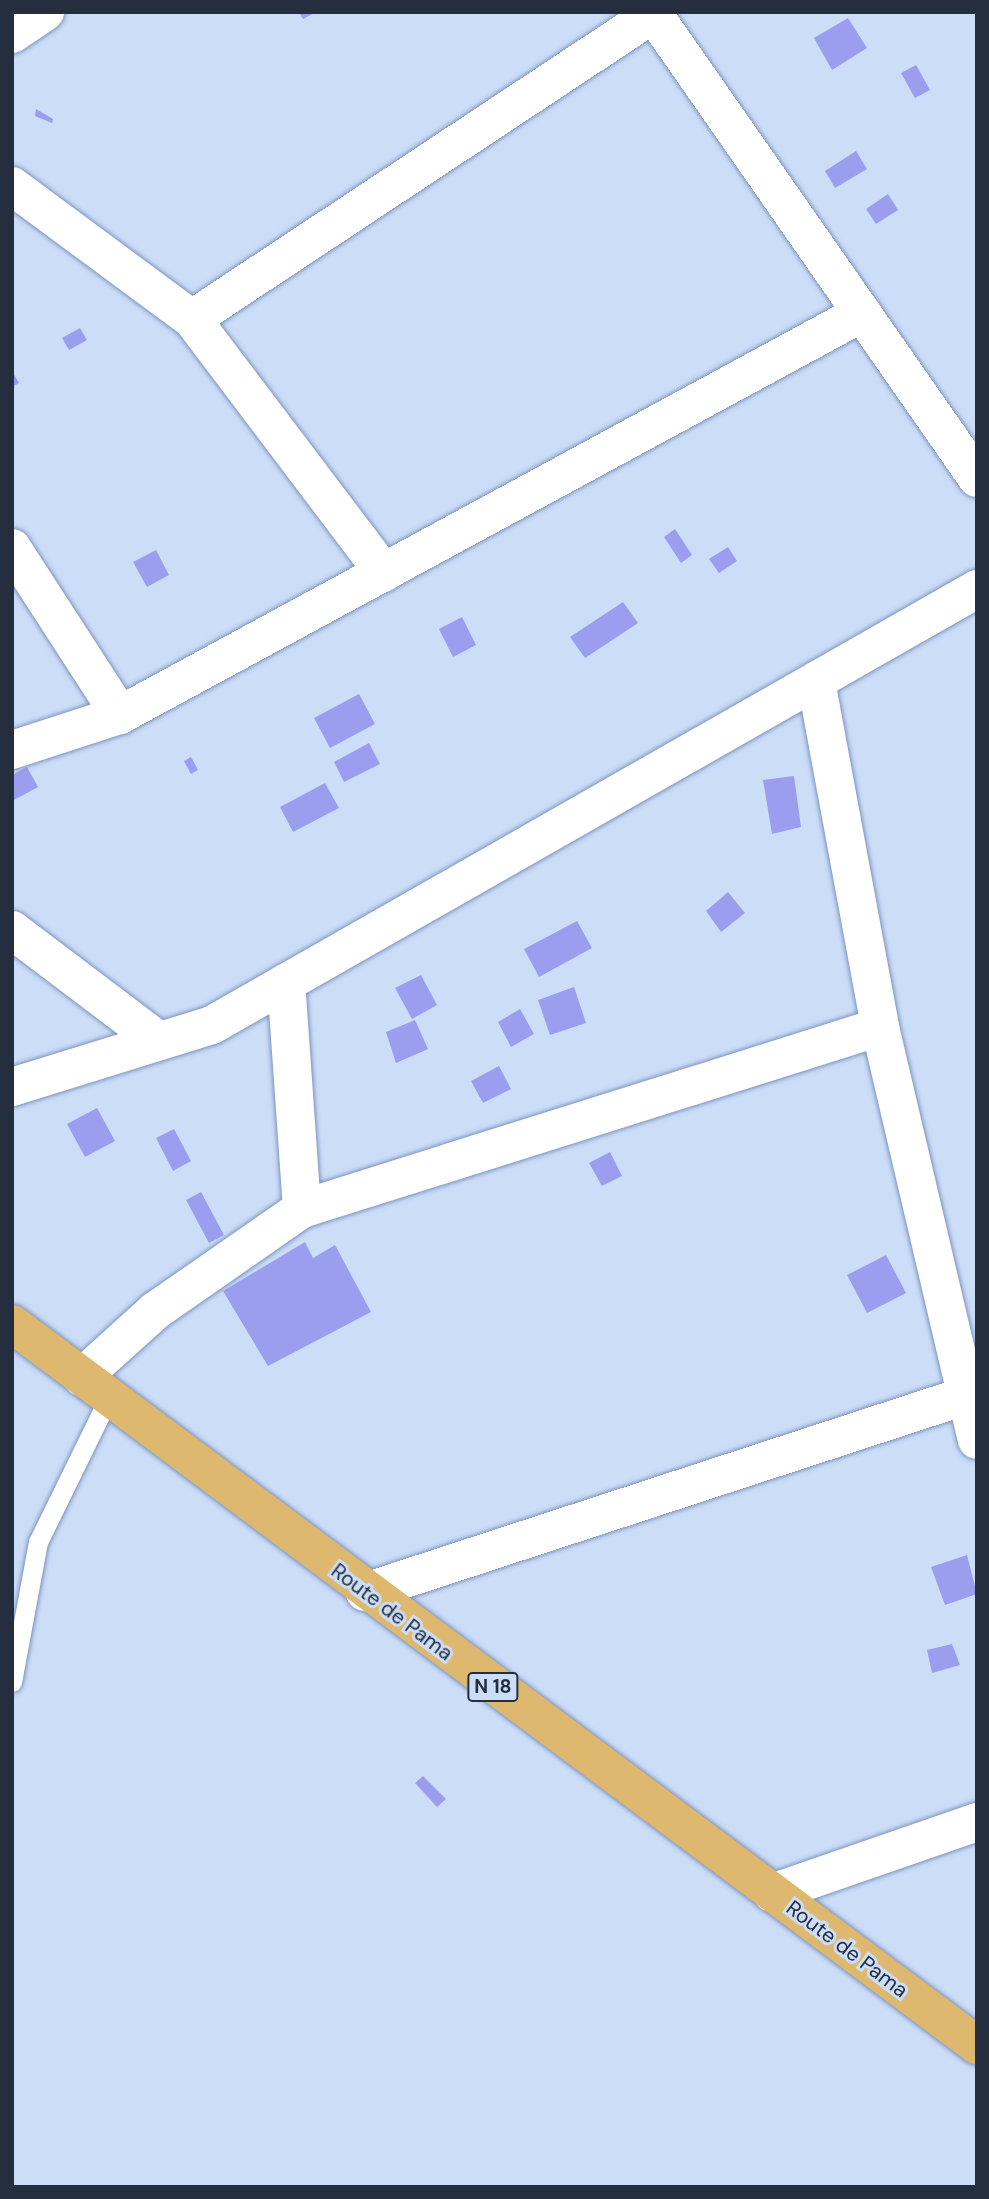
<!DOCTYPE html>
<style>
body{margin:0}
#map{position:relative;width:989px;height:2199px;overflow:hidden;background:#ccddf8;font-family:"DM Sans",sans-serif}
div>[style]{position:absolute}
.building>*{inset:0;background:#9b9eef}
.roads{filter:drop-shadow(0 0 2px #7c94bf) drop-shadow(0 0 2px #7c94bf)}
.service>*{height:19px;margin:-9.5px;padding:0 9.5px;transform-origin:9.5px;border-radius:9.5px;background:#fff}
.minor>*{height:38px;margin:-19px;padding:0 19px;transform-origin:19px;border-radius:19px;background:#fff}
.trunk>*{height:38px;margin:-19px;padding:0 19px;transform-origin:19px;border-radius:19px;background:#deb86e}
span{translate:-50% -50%;white-space:nowrap;text-align:center;line-height:1.15;-webkit-text-stroke:6px #ccddf8;paint-order:stroke}
.shield-label span{padding:2px 5px;background:#ccddf8;border:2px solid;border-radius:5px;-webkit-text-stroke-width:0}
.shield-label{font-size:19px;color:#242e3f;font-weight:700}
.street-label{font-size:21px;color:#242e3f}
.frame{position:absolute;inset:0;border:14px solid #242e3f;pointer-events:none}
</style>
<div id="map">
<div class="building">
<i style="clip-path:polygon(299px 12px,316px 12px,303px 19px)"></i>
<i style="clip-path:polygon(848px 18px,867px 48px,832px 70px,814px 38px)"></i>
<i style="clip-path:polygon(916px 65px,930px 90px,915px 98px,901px 73px)"></i>
<i style="clip-path:polygon(36px 109px,53px 119px,52px 123px,35px 116px)"></i>
<i style="clip-path:polygon(856px 151px,867px 169px,835px 188px,825px 171px)"></i>
<i style="clip-path:polygon(888px 194px,898px 210px,876px 224px,866px 209px)"></i>
<i style="clip-path:polygon(80px 328px,87px 340px,69px 350px,62px 338px)"></i>
<i style="clip-path:polygon(12px 371px,19px 383px,12px 387px)"></i>
<i style="clip-path:polygon(675px 529px,692px 555px,681px 563px,664px 537px)"></i>
<i style="clip-path:polygon(728px 547px,737px 561px,719px 573px,709px 559px)"></i>
<i style="clip-path:polygon(156px 550px,169px 575px,147px 587px,133px 562px)"></i>
<i style="clip-path:polygon(623px 602px,638px 623px,585px 658px,570px 637px)"></i>
<i style="clip-path:polygon(462px 617px,476px 645px,453px 657px,439px 629px)"></i>
<i style="clip-path:polygon(359px 694px,375px 724px,330px 748px,314px 718px)"></i>
<i style="clip-path:polygon(369px 743px,380px 764px,344px 782px,334px 762px)"></i>
<i style="clip-path:polygon(191px 757px,198px 770px,191px 774px,184px 761px)"></i>
<i style="clip-path:polygon(27px 767px,38px 787px,12px 801px,12px 775px)"></i>
<i style="clip-path:polygon(794px 776px,801px 827px,772px 834px,763px 780px)"></i>
<i style="clip-path:polygon(325px 783px,339px 808px,293px 832px,280px 807px)"></i>
<i style="clip-path:polygon(728px 892px,745px 913px,721px 932px,706px 911px)"></i>
<i style="clip-path:polygon(577px 921px,592px 948px,539px 977px,524px 949px)"></i>
<i style="clip-path:polygon(421px 975px,437px 1005px,412px 1019px,395px 988px)"></i>
<i style="clip-path:polygon(574px 987px,586px 1023px,550px 1035px,538px 1000px)"></i>
<i style="clip-path:polygon(520px 1009px,534px 1034px,511px 1047px,498px 1022px)"></i>
<i style="clip-path:polygon(415px 1020px,428px 1049px,396px 1063px,386px 1032px)"></i>
<i style="clip-path:polygon(499px 1066px,511px 1089px,483px 1103px,471px 1081px)"></i>
<i style="clip-path:polygon(97px 1108px,115px 1141px,85px 1157px,67px 1124px)"></i>
<i style="clip-path:polygon(174px 1129px,191px 1161px,173px 1171px,156px 1138px)"></i>
<i style="clip-path:polygon(610px 1152px,622px 1176px,602px 1186px,589px 1163px)"></i>
<i style="clip-path:polygon(201px 1192px,224px 1235px,209px 1243px,186px 1200px)"></i>
<i style="clip-path:polygon(305px 1242px,313px 1258px,335px 1245px,371px 1312px,268px 1366px,223px 1291px)"></i>
<i style="clip-path:polygon(886px 1255px,906px 1293px,867px 1313px,847px 1275px)"></i>
<i style="clip-path:polygon(967px 1555px,977px 1594px,945px 1605px,931px 1567px)"></i>
<i style="clip-path:polygon(952px 1644px,960px 1665px,932px 1673px,927px 1650px)"></i>
<i style="clip-path:polygon(423px 1776px,446px 1799px,437px 1807px,415px 1783px)"></i>
</div>
<div class="roads">
<div class="service">
<i style="left:12px;top:1682px;width:142px;rotate:-79.5deg"></i>
<i style="left:38px;top:1542px;width:161px;rotate:-63.9deg"></i>
</div>
<div class="minor">
<i style="left:652px;top:12px;width:568px;rotate:55.11deg"></i>
<i style="left:12px;top:34px;width:40px;rotate:-34deg"></i>
<i style="left:12px;top:186px;width:224px;rotate:36.5deg"></i>
<i style="left:192px;top:319px;width:318px;rotate:52.9deg"></i>
<i style="left:192px;top:319px;width:553px;rotate:-33.49deg"></i>
<i style="left:12px;top:548px;width:199px;rotate:57.1deg"></i>
<i style="left:816px;top:681px;width:352px;rotate:79.5deg"></i>
<i style="left:880px;top:1027px;width:424px;rotate:76.8deg"></i>
<i style="left:12px;top:750px;width:114px;rotate:-18deg"></i>
<i style="left:120px;top:715px;width:844px;rotate:-28.45deg"></i>
<i style="left:12px;top:930px;width:184px;rotate:37.1deg"></i>
<i style="left:12px;top:1087px;width:209px;rotate:-17.2deg"></i>
<i style="left:212px;top:1025px;width:881px;rotate:-29.68deg"></i>
<i style="left:302px;top:1209px;width:606px;rotate:-17.48deg"></i>
<i style="left:82px;top:1377px;width:98px;rotate:-42.1deg"></i>
<i style="left:155px;top:1311px;width:179px;rotate:-34.8deg"></i>
<i style="left:302px;top:1209px;width:227px;rotate:-94deg"></i>
<i style="left:365px;top:1592px;width:644px;rotate:-18.1deg"></i>
<i style="left:772px;top:1893px;width:217px;rotate:-19.1deg"></i>
</div>
<div class="trunk">
<i style="left:12px;top:1324px;width:1205px;rotate:36.77deg"></i>
</div>
</div>
<div class="shield-label">
<span style="left:493px;top:1687px">N 18</span>
</div>
<div class="street-label">
<span style="left:392px;top:1612px;rotate:37deg">Route de Pama</span>
<span style="left:847px;top:1949px;rotate:37deg">Route de Pama</span>
</div>
<div class="frame"></div>
</div>
